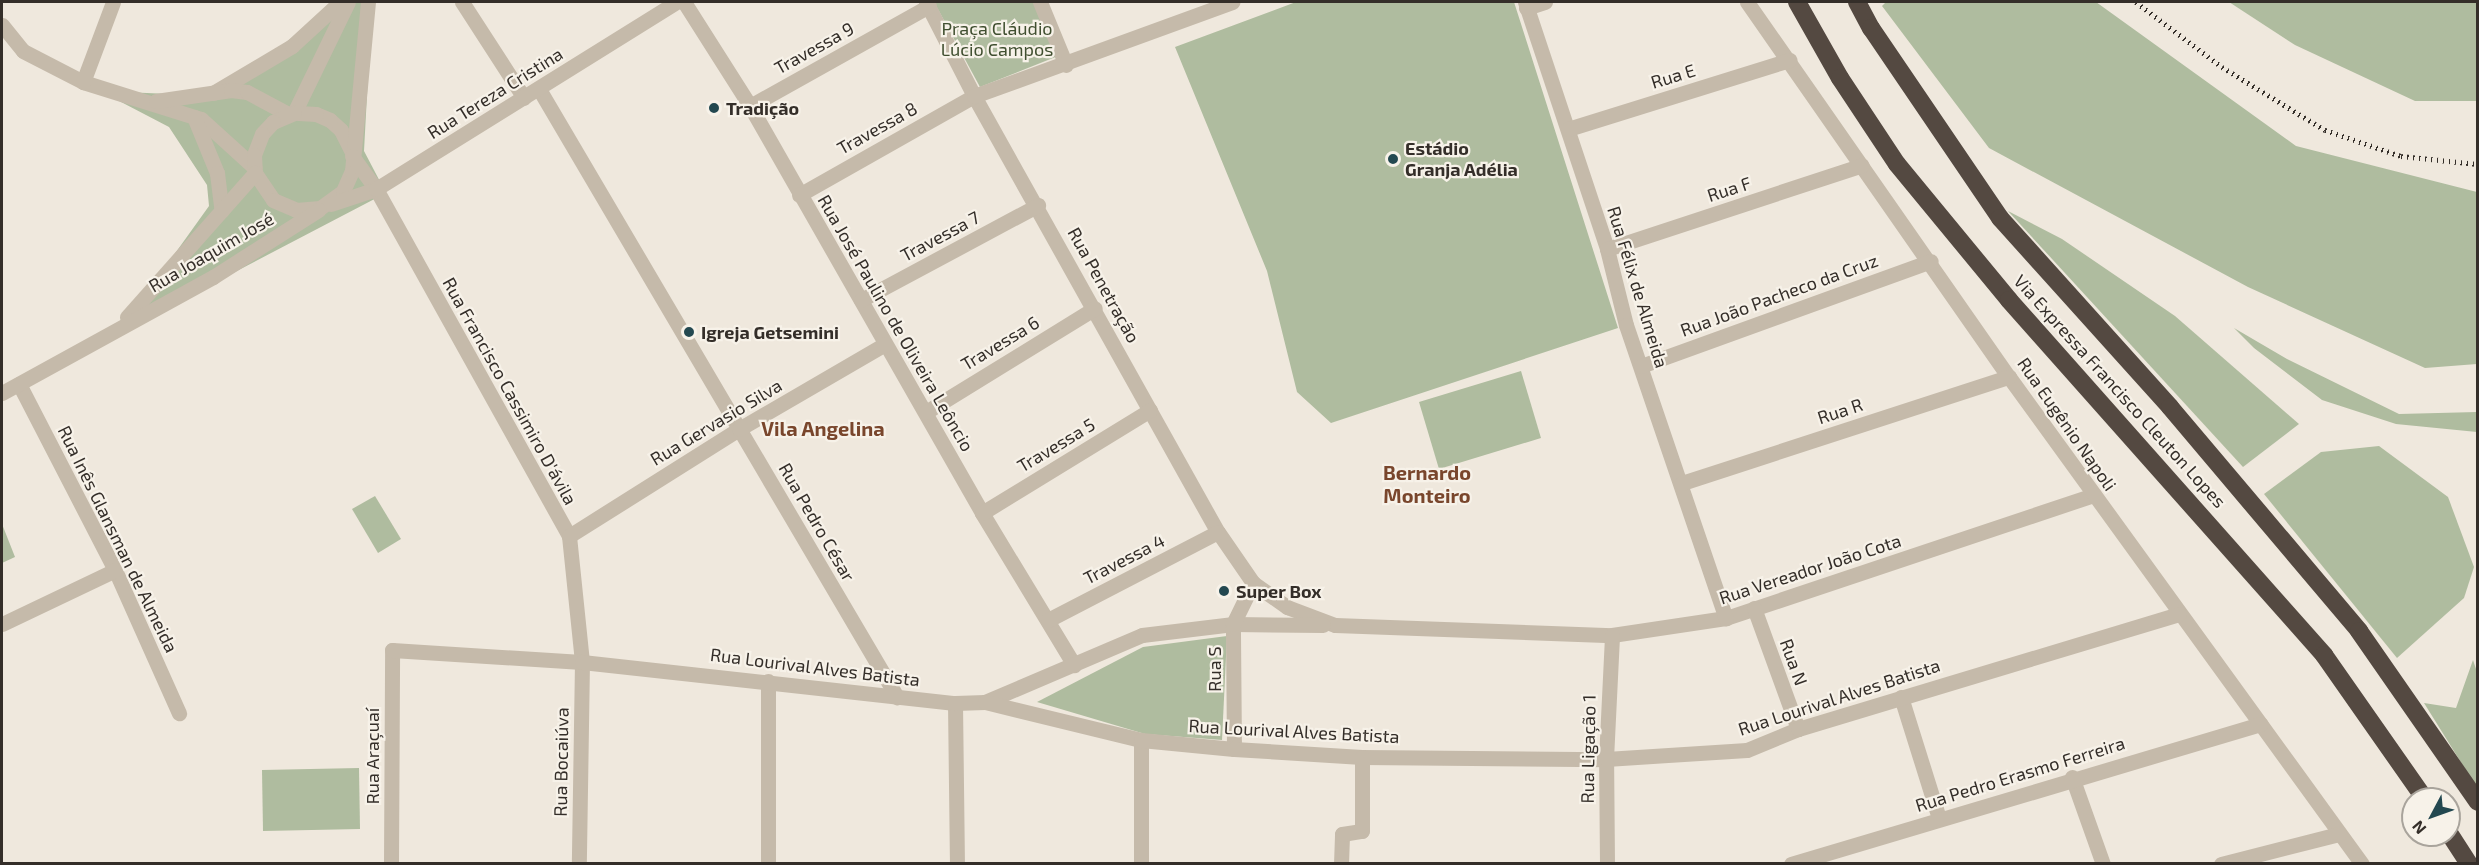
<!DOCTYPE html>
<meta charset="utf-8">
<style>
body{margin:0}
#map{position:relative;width:2479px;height:865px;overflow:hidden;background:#efe8dd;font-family:"Exo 2",sans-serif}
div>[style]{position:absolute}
.green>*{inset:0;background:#afbc9f}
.minor>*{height:15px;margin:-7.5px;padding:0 7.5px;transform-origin:7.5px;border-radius:7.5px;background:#c5baaa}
.highway>*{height:18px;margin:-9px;padding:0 9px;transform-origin:9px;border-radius:9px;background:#544941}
.rail>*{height:4.5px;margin-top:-2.25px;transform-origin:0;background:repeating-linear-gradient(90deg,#342e29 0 1.5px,transparent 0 6px)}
.dots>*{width:16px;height:16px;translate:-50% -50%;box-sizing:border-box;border:3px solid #f7f2e9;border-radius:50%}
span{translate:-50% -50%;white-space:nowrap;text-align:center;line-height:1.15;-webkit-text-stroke:4.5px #f7f2e9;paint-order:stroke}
.park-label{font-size:18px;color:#404f30}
.street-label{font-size:18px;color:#342e29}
.poi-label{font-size:18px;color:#342e29;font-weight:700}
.left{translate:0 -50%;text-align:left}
.neighbourhood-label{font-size:20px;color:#79462c;font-weight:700}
.frame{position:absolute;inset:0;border:3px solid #342e29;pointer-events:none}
.north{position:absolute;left:2401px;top:787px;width:60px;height:60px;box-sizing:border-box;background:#f7f2e9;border:2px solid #a9a49c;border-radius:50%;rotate:229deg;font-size:16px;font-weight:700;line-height:24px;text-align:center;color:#342e29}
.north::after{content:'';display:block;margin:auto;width:21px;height:27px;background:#234850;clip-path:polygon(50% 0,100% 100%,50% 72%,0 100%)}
</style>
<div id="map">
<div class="green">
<i style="clip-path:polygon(338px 2px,372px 2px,364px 151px,386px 193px,118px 333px,209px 206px,207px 185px,169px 127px,100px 91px,217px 96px)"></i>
<i style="clip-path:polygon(934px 2px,1034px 2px,1058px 56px,980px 87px)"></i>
<i style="clip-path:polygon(1296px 2px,1514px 2px,1618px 328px,1331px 423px,1297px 392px,1267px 271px,1175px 47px)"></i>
<i style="clip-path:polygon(1886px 2px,2096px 2px,2296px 146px,2477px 192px,2477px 364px,2425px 368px,2248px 287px,1989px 148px,1882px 6px)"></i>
<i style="clip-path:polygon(2229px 2px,2477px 2px,2477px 101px,2415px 101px,2295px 45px)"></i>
<i style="clip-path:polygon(2008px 211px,2062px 239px,2175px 316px,2299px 424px,2243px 467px)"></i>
<i style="clip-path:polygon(2234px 328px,2287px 359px,2399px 414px,2477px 412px,2477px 432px,2396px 424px,2322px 400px,2254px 348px)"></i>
<i style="clip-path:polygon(1521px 371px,1541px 438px,1439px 469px,1419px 402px)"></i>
<i style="clip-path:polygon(2379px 446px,2448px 497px,2474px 567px,2464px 598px,2397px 658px,2264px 494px,2321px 452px)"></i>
<i style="clip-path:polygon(375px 496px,401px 539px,378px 553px,352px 509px)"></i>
<i style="clip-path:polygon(2px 524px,15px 557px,2px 563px)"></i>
<i style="clip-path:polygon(1227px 636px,1222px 740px,1145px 734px,1037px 702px,1143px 647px)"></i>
<i style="clip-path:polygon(2473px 660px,2478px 675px,2477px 788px,2424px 703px,2456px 708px)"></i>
<i style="clip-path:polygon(359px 768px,360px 829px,263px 831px,262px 770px)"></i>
</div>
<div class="minor">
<i style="left:462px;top:2px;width:114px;rotate:57.1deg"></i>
<i style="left:684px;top:2px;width:123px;rotate:57.6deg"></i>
<i style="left:750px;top:106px;width:468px;rotate:60.3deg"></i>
<i style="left:982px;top:513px;width:178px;rotate:58.8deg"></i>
<i style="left:926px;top:2px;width:106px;rotate:62.9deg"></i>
<i style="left:974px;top:96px;width:500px;rotate:60.8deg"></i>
<i style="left:1218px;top:532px;width:62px;rotate:55.5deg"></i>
<i style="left:1253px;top:583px;width:42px;rotate:35.2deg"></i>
<i style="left:1287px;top:607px;width:51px;rotate:20.6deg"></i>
<i style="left:1335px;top:625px;width:277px;rotate:2.1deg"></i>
<i style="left:1612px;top:635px;width:115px;rotate:-8.5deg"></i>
<i style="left:1726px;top:618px;width:388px;rotate:-18.5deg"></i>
<i style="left:1040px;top:2px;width:68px;rotate:67.6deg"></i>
<i style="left:1525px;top:2px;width:260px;rotate:71.6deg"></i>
<i style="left:1607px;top:249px;width:78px;rotate:76deg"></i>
<i style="left:1626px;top:325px;width:310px;rotate:71.2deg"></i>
<i style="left:1747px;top:2px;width:457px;rotate:55.1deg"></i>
<i style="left:2009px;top:377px;width:601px;rotate:54.06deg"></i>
<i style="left:1526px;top:8px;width:20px;rotate:-18deg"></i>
<i style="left:2px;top:25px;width:33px;rotate:51deg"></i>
<i style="left:23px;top:51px;width:68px;rotate:27.3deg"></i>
<i style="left:83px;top:82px;width:124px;rotate:17.4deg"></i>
<i style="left:201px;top:119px;width:72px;rotate:42.2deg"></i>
<i style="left:83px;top:82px;width:85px;rotate:-69.4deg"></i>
<i style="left:539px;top:89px;width:706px;rotate:59.51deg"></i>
<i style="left:213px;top:93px;width:92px;rotate:-30.7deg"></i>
<i style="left:292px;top:46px;width:65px;rotate:-42.5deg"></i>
<i style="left:156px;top:101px;width:76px;rotate:-8.3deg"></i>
<i style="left:231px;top:90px;width:16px;rotate:7deg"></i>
<i style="left:247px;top:92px;width:47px;rotate:28.2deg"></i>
<i style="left:750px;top:106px;width:205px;rotate:-29.2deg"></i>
<i style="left:294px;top:113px;width:123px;rotate:-64.1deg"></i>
<i style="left:194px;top:117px;width:61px;rotate:67.7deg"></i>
<i style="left:217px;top:173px;width:38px;rotate:83deg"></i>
<i style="left:1568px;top:129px;width:232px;rotate:-17.3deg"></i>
<i style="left:351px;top:150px;width:22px;rotate:-117deg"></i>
<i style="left:341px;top:130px;width:15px;rotate:-138deg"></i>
<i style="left:330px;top:120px;width:15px;rotate:-157deg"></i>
<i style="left:316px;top:114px;width:22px;rotate:-177deg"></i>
<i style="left:294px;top:113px;width:23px;rotate:157deg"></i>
<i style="left:273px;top:122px;width:16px;rotate:133deg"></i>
<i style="left:262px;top:134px;width:22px;rotate:111deg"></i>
<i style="left:254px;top:155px;width:18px;rotate:87deg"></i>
<i style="left:255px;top:173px;width:32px;rotate:56deg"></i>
<i style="left:273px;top:200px;width:25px;rotate:23deg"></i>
<i style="left:296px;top:210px;width:24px;rotate:-5deg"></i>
<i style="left:320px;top:208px;width:29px;rotate:-36deg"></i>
<i style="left:343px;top:191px;width:22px;rotate:-66deg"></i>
<i style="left:352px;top:171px;width:170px;rotate:-84.6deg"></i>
<i style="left:352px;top:156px;width:41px;rotate:54deg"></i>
<i style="left:376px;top:189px;width:397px;rotate:60.9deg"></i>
<i style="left:569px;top:536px;width:127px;rotate:84.1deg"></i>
<i style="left:582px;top:662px;width:202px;rotate:90.9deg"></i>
<i style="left:799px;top:195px;width:201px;rotate:-29.5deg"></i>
<i style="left:974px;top:96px;width:275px;rotate:-20deg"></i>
<i style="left:331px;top:204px;width:47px;rotate:-18.4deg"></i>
<i style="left:376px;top:189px;width:354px;rotate:-31.9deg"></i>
<i style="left:1607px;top:249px;width:268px;rotate:-18.2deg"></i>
<i style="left:861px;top:300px;width:201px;rotate:-28.2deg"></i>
<i style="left:127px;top:317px;width:193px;rotate:-48.4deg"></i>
<i style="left:1641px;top:366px;width:308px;rotate:-19.9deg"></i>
<i style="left:19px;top:384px;width:209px;rotate:62.7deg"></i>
<i style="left:115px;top:570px;width:157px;rotate:65.9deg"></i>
<i style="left:2px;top:393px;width:241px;rotate:-28.8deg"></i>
<i style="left:213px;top:277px;width:125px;rotate:-32.5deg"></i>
<i style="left:926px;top:412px;width:198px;rotate:-31.6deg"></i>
<i style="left:1682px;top:483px;width:344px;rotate:-18deg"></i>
<i style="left:982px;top:513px;width:197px;rotate:-31.5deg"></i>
<i style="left:569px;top:536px;width:201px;rotate:-32.2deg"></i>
<i style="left:739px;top:429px;width:169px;rotate:-30.2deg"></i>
<i style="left:1754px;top:608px;width:129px;rotate:70deg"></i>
<i style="left:1048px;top:620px;width:191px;rotate:-27.4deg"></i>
<i style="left:2px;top:624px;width:125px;rotate:-25.5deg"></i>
<i style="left:768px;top:681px;width:183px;rotate:90deg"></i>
<i style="left:1901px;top:697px;width:127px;rotate:72.6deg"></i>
<i style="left:985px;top:702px;width:171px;rotate:-23.1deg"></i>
<i style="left:1142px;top:635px;width:92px;rotate:-6.9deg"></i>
<i style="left:1233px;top:624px;width:90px;rotate:0.6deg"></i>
<i style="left:955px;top:703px;width:161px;rotate:89.3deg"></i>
<i style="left:1141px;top:740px;width:124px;rotate:90deg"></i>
<i style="left:1234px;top:749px;width:125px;rotate:-90.5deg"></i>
<i style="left:1233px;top:624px;width:46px;rotate:-64deg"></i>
<i style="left:2072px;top:777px;width:92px;rotate:70.4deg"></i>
<i style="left:391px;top:864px;width:214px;rotate:-89.7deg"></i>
<i style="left:392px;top:650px;width:190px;rotate:3.6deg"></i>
<i style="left:582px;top:662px;width:375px;rotate:6.3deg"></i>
<i style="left:955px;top:703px;width:30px;rotate:-2deg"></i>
<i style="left:985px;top:702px;width:161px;rotate:13.7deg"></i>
<i style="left:1141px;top:740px;width:93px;rotate:5.5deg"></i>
<i style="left:1234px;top:749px;width:128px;rotate:3.6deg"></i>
<i style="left:1362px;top:757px;width:244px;rotate:0.5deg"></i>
<i style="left:1606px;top:759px;width:141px;rotate:-3.7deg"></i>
<i style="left:1747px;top:750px;width:55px;rotate:-22.4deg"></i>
<i style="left:1798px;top:729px;width:398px;rotate:-16.8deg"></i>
<i style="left:1341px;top:864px;width:30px;rotate:-88deg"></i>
<i style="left:1342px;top:834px;width:20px;rotate:-9deg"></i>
<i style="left:1362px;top:831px;width:74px;rotate:-90deg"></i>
<i style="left:1607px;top:864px;width:105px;rotate:-90.5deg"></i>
<i style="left:1606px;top:759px;width:124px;rotate:-87.2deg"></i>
<i style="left:1791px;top:864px;width:490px;rotate:-16.6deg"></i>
<i style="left:2221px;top:864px;width:122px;rotate:-14.3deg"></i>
</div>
<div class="highway">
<i style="left:1797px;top:2px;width:87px;rotate:60.5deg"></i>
<i style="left:1840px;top:78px;width:103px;rotate:56.5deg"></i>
<i style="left:1897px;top:164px;width:176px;rotate:50.5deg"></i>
<i style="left:2009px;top:300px;width:475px;rotate:48.4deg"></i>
<i style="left:2324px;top:655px;width:176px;rotate:55deg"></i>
<i style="left:1857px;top:2px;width:30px;rotate:62deg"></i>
<i style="left:1871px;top:28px;width:230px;rotate:55.8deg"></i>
<i style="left:2000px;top:218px;width:254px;rotate:48deg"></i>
<i style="left:2170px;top:407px;width:293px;rotate:49.8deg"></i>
<i style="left:2359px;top:631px;width:208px;rotate:55.2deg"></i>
<i style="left:2449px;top:833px;width:37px;rotate:57deg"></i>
</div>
<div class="rail">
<i style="left:2136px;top:2px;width:108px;rotate:37.1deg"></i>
<i style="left:2222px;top:67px;width:121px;rotate:31.5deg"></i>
<i style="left:2325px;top:130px;width:80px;rotate:18.9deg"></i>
<i style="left:2401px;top:156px;width:77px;rotate:5.9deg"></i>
</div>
<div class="dots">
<i style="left:714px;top:108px;background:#234850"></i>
<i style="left:1393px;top:159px;background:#234850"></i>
<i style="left:689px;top:332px;background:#234850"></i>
<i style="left:1224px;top:591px;background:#234850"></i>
</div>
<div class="park-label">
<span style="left:997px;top:39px">Praça Cláudio<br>Lúcio Campos</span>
</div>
<div class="street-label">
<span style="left:814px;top:48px;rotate:-29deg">Travessa 9</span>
<span style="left:1673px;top:76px;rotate:-17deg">Rua E</span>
<span style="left:495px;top:93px;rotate:-32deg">Rua Tereza Cristina</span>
<span style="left:877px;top:128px;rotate:-29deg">Travessa 8</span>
<span style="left:1729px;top:189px;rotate:-18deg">Rua F</span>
<span style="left:940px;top:236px;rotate:-28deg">Travessa 7</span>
<span style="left:211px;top:252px;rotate:-30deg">Rua Joaquim José</span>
<span style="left:1104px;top:285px;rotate:61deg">Rua Penetração</span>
<span style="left:1638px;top:287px;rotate:73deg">Rua Félix de Almeida</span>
<span style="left:1779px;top:295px;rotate:-20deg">Rua João Pacheco da Cruz</span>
<span style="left:896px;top:323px;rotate:60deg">Rua José Paulino de Oliveira Leôncio</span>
<span style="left:1000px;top:343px;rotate:-31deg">Travessa 6</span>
<span style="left:510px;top:391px;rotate:61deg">Rua Francisco Cassimiro D'ávila</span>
<span style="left:2120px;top:391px;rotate:48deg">Via Expressa Francisco Cleuton Lopes</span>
<span style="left:1840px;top:411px;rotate:-18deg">Rua R</span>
<span style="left:716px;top:422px;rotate:-31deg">Rua Gervasio Silva</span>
<span style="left:2067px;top:424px;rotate:55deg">Rua Eugênio Napoli</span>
<span style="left:1056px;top:445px;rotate:-31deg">Travessa 5</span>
<span style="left:817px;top:522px;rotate:60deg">Rua Pedro César</span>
<span style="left:118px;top:539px;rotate:64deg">Rua Inês Glansman de Almeida</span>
<span style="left:1124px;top:559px;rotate:-27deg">Travessa 4</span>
<span style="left:1810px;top:569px;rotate:-18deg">Rua Vereador João Cota</span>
<span style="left:1794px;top:662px;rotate:70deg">Rua N</span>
<span style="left:815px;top:667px;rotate:7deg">Rua Lourival Alves Batista</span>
<span style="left:1214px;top:669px;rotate:-90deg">Rua S</span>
<span style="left:1839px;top:697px;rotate:-18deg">Rua Lourival Alves Batista</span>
<span style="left:1294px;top:731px;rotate:3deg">Rua Lourival Alves Batista</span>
<span style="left:1588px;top:749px;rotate:-89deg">Rua Ligação 1</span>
<span style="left:372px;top:756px;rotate:-90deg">Rua Araçuaí</span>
<span style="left:561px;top:762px;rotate:-89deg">Rua Bocaiúva</span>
<span style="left:2020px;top:774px;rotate:-17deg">Rua Pedro Erasmo Ferreira</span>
</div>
<div class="poi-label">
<span class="left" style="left:726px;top:108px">Tradição</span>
<span class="left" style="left:1405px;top:159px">Estádio<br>Granja Adélia</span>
<span class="left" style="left:701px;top:332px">Igreja Getsemini</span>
<span class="left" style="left:1236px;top:591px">Super Box</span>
</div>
<div class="neighbourhood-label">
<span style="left:823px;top:428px">Vila Angelina</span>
<span style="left:1427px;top:484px">Bernardo<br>Monteiro</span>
</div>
<div class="frame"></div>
<div class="north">N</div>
</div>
